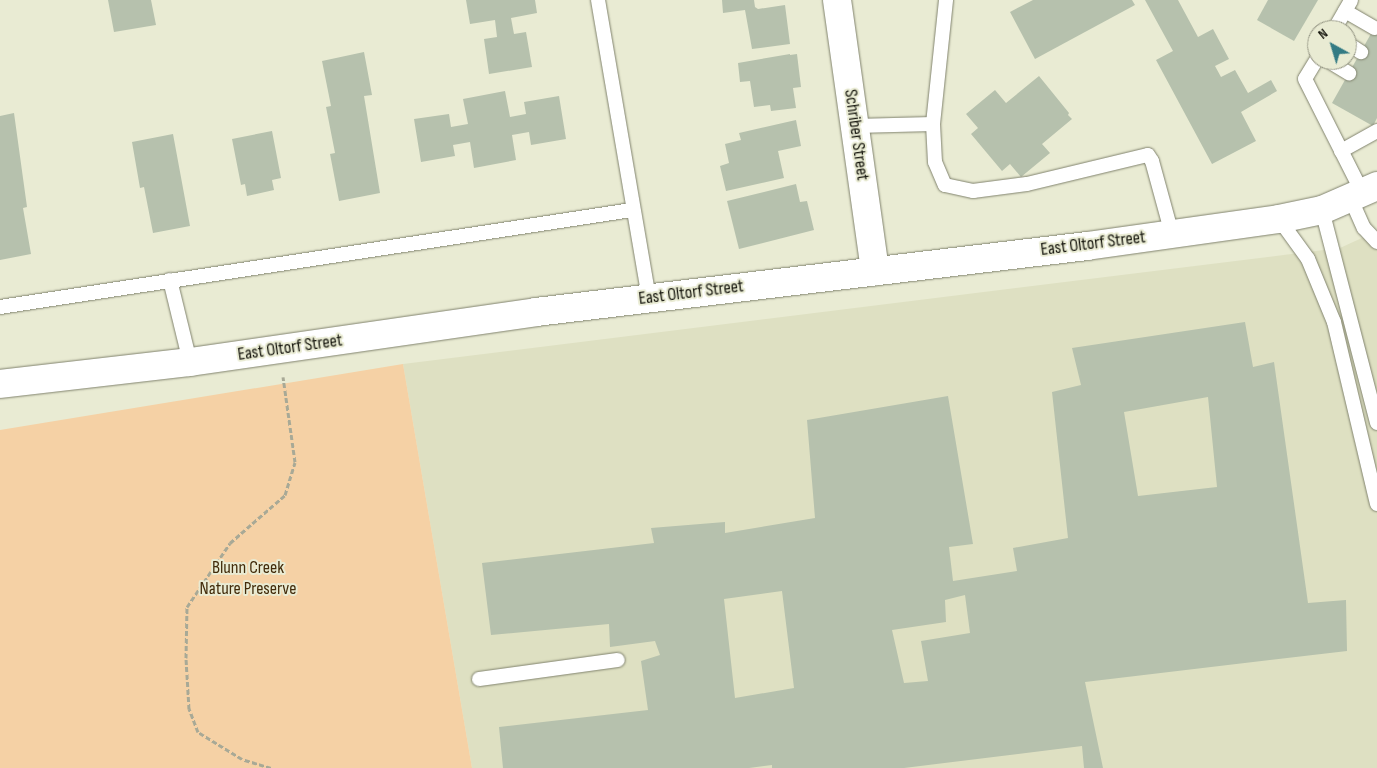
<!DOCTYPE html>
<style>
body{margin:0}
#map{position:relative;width:1377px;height:768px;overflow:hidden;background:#e9ebd3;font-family:"Sofia Sans Condensed",sans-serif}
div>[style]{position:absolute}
.built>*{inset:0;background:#dee0c2}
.green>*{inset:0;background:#f5d1a5}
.building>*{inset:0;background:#b6c1ad}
.path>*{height:3px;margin-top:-1.5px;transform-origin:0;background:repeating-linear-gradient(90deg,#a8a996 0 5px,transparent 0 7.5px)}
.roads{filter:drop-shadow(0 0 1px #81836e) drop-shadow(0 0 1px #81836e)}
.lane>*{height:14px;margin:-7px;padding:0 7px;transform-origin:7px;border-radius:7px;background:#fff}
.secondary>*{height:28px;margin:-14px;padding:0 14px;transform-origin:14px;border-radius:14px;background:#fff}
span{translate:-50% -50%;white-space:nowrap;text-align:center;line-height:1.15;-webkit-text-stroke:4px #e9ebd3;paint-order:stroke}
.street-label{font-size:18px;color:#16160e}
.park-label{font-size:18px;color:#422b0a}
.north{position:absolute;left:1307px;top:20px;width:50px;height:50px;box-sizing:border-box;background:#e9ebd3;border:1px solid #959684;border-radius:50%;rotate:321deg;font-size:14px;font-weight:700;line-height:20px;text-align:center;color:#16160e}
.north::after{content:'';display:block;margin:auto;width:18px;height:22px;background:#337b84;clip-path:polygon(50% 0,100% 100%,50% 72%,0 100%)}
</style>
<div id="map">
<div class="built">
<i style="clip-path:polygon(1377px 231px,1377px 768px,472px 768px,403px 364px,1340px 248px)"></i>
</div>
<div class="green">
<i style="clip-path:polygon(403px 364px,472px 768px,0 768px,0 430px)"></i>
</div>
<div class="building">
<i style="clip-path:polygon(108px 0,151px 0,156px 25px,114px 32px)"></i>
<i style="clip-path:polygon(466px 0,535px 0,537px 13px,511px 18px,514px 34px,526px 32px,532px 67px,489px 74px,484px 39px,497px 37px,495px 20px,470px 24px)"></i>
<i style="clip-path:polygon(722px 0,754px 0,755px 7px,758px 9px,785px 5px,790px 44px,752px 49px,745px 10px,723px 13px)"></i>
<i style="clip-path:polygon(1033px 0,1132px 0,1135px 5px,1035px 59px,1010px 12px)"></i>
<i style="clip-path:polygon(1145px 0,1178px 0,1198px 37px,1213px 29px,1229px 59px,1215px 66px,1221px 77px,1235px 70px,1248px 93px,1271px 80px,1277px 91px,1241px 112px,1256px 141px,1212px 164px,1156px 60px,1173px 51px)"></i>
<i style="clip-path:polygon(1268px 0,1318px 0,1294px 41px,1257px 20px)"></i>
<i style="clip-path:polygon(1377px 23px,1377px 118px,1373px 126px,1332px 103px)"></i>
<i style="clip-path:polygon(364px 52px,372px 95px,364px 96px,380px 193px,339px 201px,330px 154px,335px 153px,326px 107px,331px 106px,322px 61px)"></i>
<i style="clip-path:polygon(790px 54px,790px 55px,797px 54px,801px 87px,793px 88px,796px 108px,771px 111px,770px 105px,754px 107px,750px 81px,740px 82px,738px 63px)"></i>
<i style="clip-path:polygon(1039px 76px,1069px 113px,1068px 115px,1072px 119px,1042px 144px,1050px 153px,1021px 177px,1010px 164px,1002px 171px,971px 134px,978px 128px,966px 114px,995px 90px,1006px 103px)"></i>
<i style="clip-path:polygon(505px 91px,510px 117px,526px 114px,524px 102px,559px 96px,566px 139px,531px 145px,529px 132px,512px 135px,516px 160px,474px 168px,470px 142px,453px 145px,455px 156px,421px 162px,414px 119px,449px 114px,451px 127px,468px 124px,463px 99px)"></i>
<i style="clip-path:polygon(14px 113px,27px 207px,23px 208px,31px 254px,0 260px,0 116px)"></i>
<i style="clip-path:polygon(796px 120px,801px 146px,778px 151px,784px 178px,726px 191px,720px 166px,729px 163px,725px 144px,741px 140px,739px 133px)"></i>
<i style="clip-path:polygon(272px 131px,281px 178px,272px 180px,274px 190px,247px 196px,245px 184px,241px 185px,232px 139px)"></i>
<i style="clip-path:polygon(173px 134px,190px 226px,153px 233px,144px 187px,140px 188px,132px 142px)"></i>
<i style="clip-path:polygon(796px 184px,800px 202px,807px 201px,814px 230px,739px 249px,727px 201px)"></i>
<i style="clip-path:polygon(evenodd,1245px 322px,1253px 367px,1274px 362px,1308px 603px,1346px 600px,1347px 651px,1085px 682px,1103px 768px,1084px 768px,1082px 746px,904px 768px,772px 768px,772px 765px,749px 768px,503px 768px,499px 727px,648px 710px,641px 661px,660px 655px,655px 641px,610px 647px,609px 624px,491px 635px,482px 563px,654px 543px,651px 528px,725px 522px,725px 533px,815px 518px,807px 420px,948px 396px,973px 544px,949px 547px,953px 581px,1017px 571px,1013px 548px,1068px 538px,1052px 392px,1081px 385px,1072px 348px,1245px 322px,1208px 397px,1217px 487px,1138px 496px,1124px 412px,1208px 397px,1245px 322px,782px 591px,794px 688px,735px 698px,724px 599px,782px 591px,1245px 322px,965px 595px,970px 633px,921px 641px,928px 681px,904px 683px,892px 630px,946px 622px,945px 600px,965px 595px)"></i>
</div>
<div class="path">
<i style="left:271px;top:768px;width:30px;rotate:-163deg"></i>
<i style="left:242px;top:759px;width:52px;rotate:-148.5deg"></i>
<i style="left:198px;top:732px;width:25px;rotate:-111deg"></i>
<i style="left:189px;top:709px;width:51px;rotate:-93.4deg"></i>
<i style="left:186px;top:658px;width:51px;rotate:-88.9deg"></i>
<i style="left:187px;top:607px;width:77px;rotate:-56.1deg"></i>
<i style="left:230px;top:543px;width:73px;rotate:-41.1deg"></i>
<i style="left:285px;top:495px;width:34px;rotate:-73deg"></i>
<i style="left:295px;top:462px;width:86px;rotate:-98deg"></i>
</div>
<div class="roads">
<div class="lane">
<i style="left:598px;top:0;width:303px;rotate:80.3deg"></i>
<i style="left:1345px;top:11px;width:34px;rotate:30deg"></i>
<i style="left:1334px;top:30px;width:34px;rotate:-60deg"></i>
<i style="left:1347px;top:43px;width:17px;rotate:33deg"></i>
<i style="left:1317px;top:59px;width:23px;rotate:121deg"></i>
<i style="left:1305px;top:79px;width:127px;rotate:63.2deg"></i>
<i style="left:1327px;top:60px;width:26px;rotate:31deg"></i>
<i style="left:933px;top:124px;width:125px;rotate:-84deg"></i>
<i style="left:855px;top:126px;width:78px;rotate:-1.5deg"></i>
<i style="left:933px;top:124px;width:38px;rotate:87deg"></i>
<i style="left:935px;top:162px;width:25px;rotate:67deg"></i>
<i style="left:945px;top:185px;width:29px;rotate:12deg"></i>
<i style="left:973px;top:191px;width:54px;rotate:-7.4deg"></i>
<i style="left:1027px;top:184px;width:124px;rotate:-13.5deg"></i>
<i style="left:1148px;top:155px;width:7px;rotate:56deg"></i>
<i style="left:1152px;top:161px;width:76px;rotate:74.7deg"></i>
<i style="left:1341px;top:151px;width:41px;rotate:-29.1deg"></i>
<i style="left:1350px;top:197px;width:34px;rotate:66deg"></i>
<i style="left:1364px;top:228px;width:19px;rotate:47deg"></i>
<i style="left:1322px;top:210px;width:220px;rotate:75.5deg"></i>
<i style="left:1279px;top:219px;width:49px;rotate:54.1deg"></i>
<i style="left:1308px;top:259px;width:68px;rotate:67.6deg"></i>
<i style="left:1334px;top:322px;width:187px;rotate:76.7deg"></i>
<i style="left:170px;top:280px;width:84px;rotate:76.3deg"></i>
<i style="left:0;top:307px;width:639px;rotate:-8.73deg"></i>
<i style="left:479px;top:679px;width:140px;rotate:-7.8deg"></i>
</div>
<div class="secondary">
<i style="left:837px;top:0;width:274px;rotate:82deg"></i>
<i style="left:0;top:384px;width:191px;rotate:-6.6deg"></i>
<i style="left:190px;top:362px;width:350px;rotate:-8.2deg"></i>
<i style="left:536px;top:312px;width:555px;rotate:-6.83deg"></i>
<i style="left:1087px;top:246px;width:194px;rotate:-8deg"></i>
<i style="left:1279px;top:219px;width:44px;rotate:-11.8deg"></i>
<i style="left:1322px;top:210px;width:60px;rotate:-23.6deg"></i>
</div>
</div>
<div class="street-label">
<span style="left:856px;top:135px;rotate:82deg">Schriber Street</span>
<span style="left:1093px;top:244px;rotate:-7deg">East Oltorf Street</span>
<span style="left:691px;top:293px;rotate:-7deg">East Oltorf Street</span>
<span style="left:290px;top:348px;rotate:-8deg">East Oltorf Street</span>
</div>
<div class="park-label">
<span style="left:248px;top:579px">Blunn Creek<br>Nature Preserve</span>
</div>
<div class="north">N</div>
</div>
